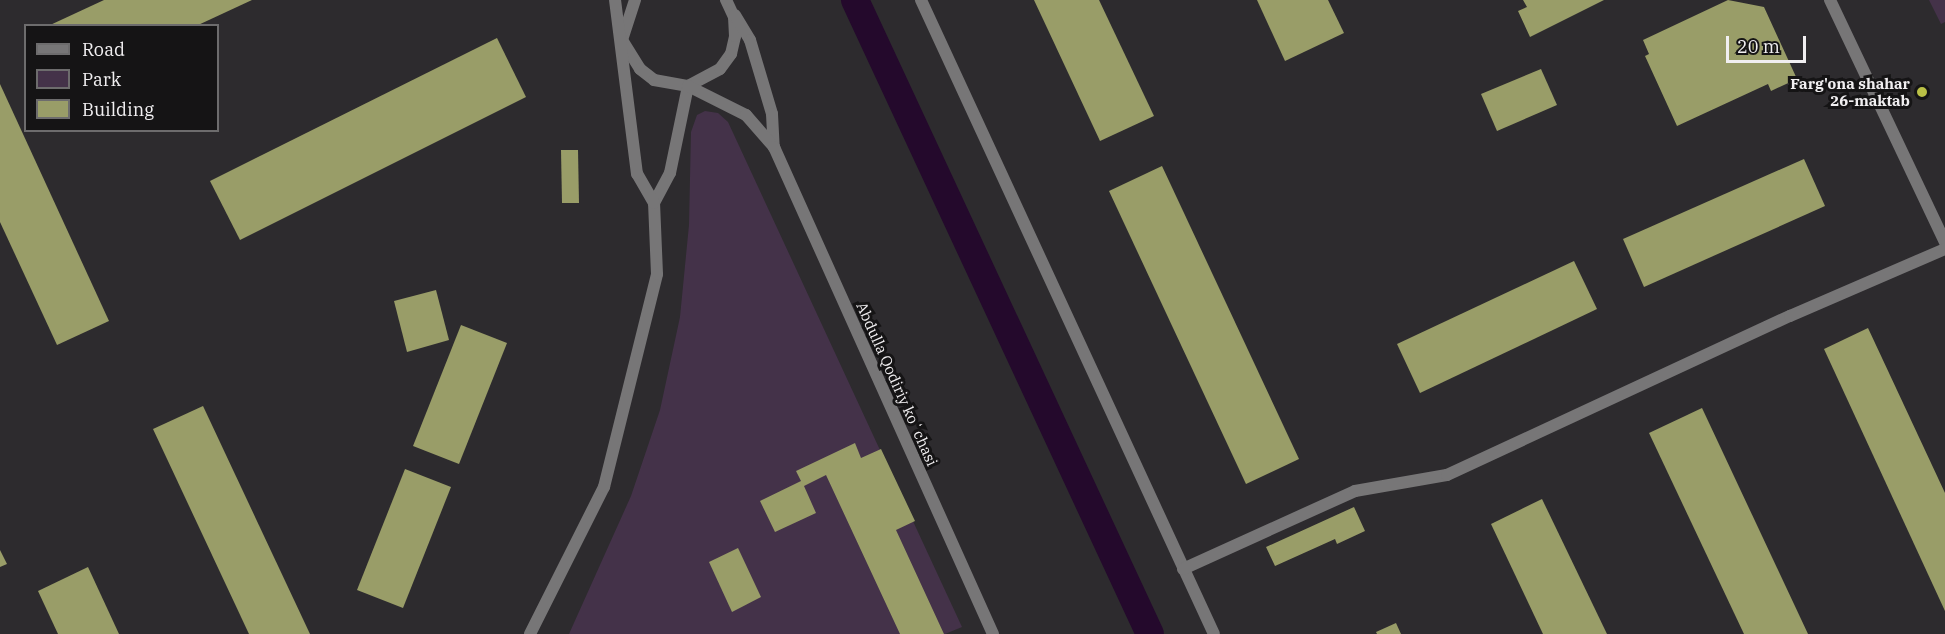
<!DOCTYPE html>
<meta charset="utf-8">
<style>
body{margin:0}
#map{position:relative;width:1945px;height:634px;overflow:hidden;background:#2d2b2e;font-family:"IBM Plex Serif",serif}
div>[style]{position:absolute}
.green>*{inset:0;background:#443249}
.canal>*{height:28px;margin:-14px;padding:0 14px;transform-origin:14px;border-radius:14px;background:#24092c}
.building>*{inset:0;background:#999d68}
.minor>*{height:12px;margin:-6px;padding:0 6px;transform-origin:6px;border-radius:6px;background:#777677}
.tertiary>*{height:12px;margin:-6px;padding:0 6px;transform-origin:6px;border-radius:6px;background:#777677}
.dots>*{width:16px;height:16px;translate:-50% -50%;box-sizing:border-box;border:3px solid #151415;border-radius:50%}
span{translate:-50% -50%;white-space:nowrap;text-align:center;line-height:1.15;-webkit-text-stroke:6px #151415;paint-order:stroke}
.poi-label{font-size:15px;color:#f1eff1;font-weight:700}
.right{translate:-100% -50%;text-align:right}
.street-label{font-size:15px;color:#f1eff1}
.legend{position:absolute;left:24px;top:24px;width:195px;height:108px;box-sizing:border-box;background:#151415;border:2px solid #6d6c6d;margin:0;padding:8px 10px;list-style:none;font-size:18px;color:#f1eff1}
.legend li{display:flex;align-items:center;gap:12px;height:30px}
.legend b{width:30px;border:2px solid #6d6c6d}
.scale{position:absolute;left:1726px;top:36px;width:80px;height:27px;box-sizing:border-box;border:3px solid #f1eff1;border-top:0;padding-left:8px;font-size:18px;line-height:21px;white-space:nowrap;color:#f1eff1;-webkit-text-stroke:4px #151415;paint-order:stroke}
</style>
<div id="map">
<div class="green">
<i style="clip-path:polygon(1929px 0,1945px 0,1945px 22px,1941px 24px)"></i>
<i style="clip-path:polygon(705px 111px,718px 113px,728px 122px,962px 627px,945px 634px,569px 634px,631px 496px,660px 410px,680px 317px,689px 225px,691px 132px,697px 115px)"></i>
</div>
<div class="canal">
<i style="left:855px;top:0;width:699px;rotate:65.05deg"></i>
</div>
<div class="building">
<i style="clip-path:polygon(104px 0,252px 0,196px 26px,48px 26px)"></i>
<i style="clip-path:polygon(1034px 0,1099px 0,1154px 116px,1100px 141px)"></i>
<i style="clip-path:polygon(1257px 0,1328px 0,1344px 33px,1285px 61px)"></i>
<i style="clip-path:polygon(1523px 0,1604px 0,1530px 37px,1518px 11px,1527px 7px)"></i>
<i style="clip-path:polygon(1728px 0,1764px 7px,1797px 79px,1771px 91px,1768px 84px,1677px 126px,1645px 56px,1649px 54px,1643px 40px)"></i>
<i style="clip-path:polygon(497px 38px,526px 97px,240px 240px,210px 181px)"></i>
<i style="clip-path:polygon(1541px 69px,1557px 105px,1497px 131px,1481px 94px)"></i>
<i style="clip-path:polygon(0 84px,109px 321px,57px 345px,0 222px)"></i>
<i style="clip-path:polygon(561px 150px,578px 150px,579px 203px,562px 203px)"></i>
<i style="clip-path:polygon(1804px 159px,1825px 206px,1644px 287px,1623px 239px)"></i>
<i style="clip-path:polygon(1162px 166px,1299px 459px,1246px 484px,1109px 191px)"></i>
<i style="clip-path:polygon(1574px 261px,1597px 309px,1420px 393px,1397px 344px)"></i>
<i style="clip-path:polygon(436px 290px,449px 340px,407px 352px,394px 301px)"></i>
<i style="clip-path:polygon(461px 325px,507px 343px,459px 464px,413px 446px)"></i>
<i style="clip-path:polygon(1868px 328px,1945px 493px,1945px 611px,1824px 349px)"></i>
<i style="clip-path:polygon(203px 406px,310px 634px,249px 634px,153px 429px)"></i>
<i style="clip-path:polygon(1702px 408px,1808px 634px,1744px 634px,1649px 433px)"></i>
<i style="clip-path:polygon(855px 443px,861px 458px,881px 449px,915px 521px,896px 530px,944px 634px,900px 634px,826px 475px,804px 486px,816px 513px,775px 532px,760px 501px,801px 481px,796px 471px)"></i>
<i style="clip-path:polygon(405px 469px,451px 487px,403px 608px,357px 590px)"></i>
<i style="clip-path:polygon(1542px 499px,1607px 634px,1543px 634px,1491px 524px)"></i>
<i style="clip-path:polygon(1354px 507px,1365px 531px,1337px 544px,1335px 539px,1275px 566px,1266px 547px)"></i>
<i style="clip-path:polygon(738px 548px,761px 597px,732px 612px,709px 562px)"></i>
<i style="clip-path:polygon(0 550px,7px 564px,0 567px)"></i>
<i style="clip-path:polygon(88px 567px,119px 634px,58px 634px,38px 591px)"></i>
<i style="clip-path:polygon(1396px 623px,1401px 634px,1377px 634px,1376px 632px)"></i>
</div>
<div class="minor">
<i style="left:921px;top:0;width:698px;rotate:65.2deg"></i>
<i style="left:1830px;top:0;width:268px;rotate:64.6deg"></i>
<i style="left:1183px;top:569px;width:189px;rotate:-24.4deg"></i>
<i style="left:1355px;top:491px;width:93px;rotate:-9.9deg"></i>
<i style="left:1447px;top:475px;width:378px;rotate:-24.9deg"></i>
<i style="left:1790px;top:316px;width:169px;rotate:-23.4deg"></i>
</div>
<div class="tertiary">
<i style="left:635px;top:0;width:42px;rotate:108deg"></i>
<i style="left:622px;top:40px;width:34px;rotate:58deg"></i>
<i style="left:640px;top:69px;width:18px;rotate:38deg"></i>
<i style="left:654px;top:80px;width:35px;rotate:10deg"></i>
<i style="left:688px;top:86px;width:36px;rotate:-28deg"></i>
<i style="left:720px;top:69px;width:19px;rotate:-54deg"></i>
<i style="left:731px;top:54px;width:18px;rotate:-77deg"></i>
<i style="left:735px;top:36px;width:19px;rotate:-93deg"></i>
<i style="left:734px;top:17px;width:19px;rotate:-115deg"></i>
<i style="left:735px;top:15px;width:29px;rotate:59deg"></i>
<i style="left:750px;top:40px;width:77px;rotate:73.4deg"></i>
<i style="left:772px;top:114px;width:33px;rotate:87deg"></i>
<i style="left:654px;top:203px;width:34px;rotate:-62deg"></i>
<i style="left:670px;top:173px;width:89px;rotate:-78.3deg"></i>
<i style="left:688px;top:86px;width:65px;rotate:26.6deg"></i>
<i style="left:746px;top:115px;width:43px;rotate:48.8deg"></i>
<i style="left:774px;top:147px;width:534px;rotate:65.79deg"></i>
<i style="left:530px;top:634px;width:165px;rotate:-63.3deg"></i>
<i style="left:604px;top:487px;width:219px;rotate:-76deg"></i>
<i style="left:657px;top:274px;width:71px;rotate:-92.4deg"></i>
<i style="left:654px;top:203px;width:34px;rotate:-120deg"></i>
<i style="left:637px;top:174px;width:175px;rotate:-97.2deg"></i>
</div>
<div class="dots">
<i style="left:1922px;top:92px;background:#bac046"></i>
</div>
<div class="poi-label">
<span class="right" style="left:1910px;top:92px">Farg'ona shahar<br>26-maktab</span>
</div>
<div class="street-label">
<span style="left:897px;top:384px;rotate:66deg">Abdulla Qodiriy koʻchasi</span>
</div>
<ul class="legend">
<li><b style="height:8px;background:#777677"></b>Road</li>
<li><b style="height:16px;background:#443249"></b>Park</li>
<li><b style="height:16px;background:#999d68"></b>Building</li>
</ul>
<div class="scale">20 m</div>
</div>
